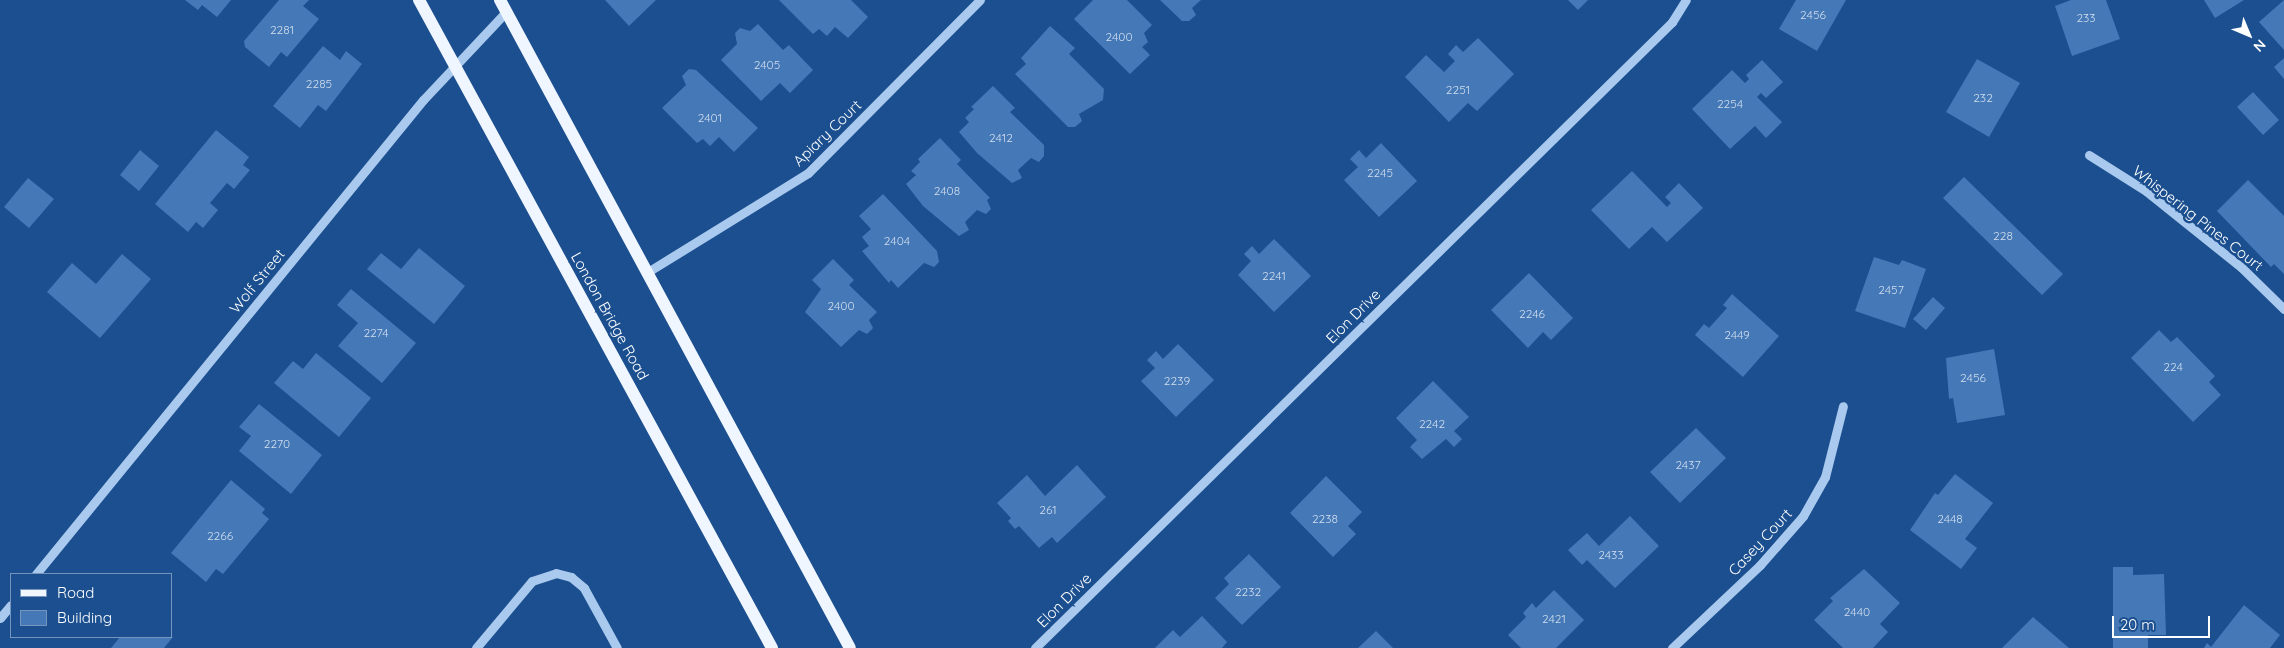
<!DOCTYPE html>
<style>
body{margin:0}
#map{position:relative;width:2284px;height:648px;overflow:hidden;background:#1b4f8f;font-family:Quicksand,sans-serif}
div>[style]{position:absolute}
.building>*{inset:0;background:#4478b7}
.minor>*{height:9px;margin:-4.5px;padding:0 4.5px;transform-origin:4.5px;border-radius:4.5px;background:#a9c9ee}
.major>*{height:12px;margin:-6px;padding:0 6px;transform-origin:6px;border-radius:6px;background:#f0f6ff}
span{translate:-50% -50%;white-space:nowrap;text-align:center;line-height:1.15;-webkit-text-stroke:5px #1b4f8f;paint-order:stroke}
.number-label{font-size:12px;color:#d0dded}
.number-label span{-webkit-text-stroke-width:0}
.street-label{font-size:15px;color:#fff}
.legend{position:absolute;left:10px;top:573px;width:162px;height:65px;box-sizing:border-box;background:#1b4f8f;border:1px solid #7695bc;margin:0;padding:6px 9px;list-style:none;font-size:15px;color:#fff}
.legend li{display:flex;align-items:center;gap:10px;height:25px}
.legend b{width:25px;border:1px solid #7695bc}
.north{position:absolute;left:2224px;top:10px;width:50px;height:50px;-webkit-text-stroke:4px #1b4f8f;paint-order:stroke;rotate:135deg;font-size:14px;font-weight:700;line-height:20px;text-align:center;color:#fff}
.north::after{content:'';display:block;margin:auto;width:18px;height:22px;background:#fff;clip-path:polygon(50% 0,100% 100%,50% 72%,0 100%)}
.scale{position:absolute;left:2112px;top:616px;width:98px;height:22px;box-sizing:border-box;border:2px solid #fff;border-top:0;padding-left:6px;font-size:15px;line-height:18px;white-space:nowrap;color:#fff;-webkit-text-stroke:4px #1b4f8f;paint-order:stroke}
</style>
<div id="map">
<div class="building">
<i style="clip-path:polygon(185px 0,231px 0,217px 17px,202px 5px,198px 10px)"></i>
<i style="clip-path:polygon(279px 0,309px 0,303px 6px,319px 19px,287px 57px,281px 52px,269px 67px,245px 47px,244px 41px)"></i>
<i style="clip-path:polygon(605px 0,656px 0,629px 26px)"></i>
<i style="clip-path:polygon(779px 0,851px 0,868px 17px,848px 38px,835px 27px,827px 36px,819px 29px,813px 34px)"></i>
<i style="clip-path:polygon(1093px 0,1127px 0,1152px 25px,1144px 33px,1148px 42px,1142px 47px,1150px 55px,1130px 74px,1074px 19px)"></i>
<i style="clip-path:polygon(1160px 0,1201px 0,1192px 8px,1196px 15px,1189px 21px,1182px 21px)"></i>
<i style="clip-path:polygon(1568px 0,1588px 0,1578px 10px)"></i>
<i style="clip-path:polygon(1796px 0,1846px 0,1817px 51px,1779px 29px)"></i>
<i style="clip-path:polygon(2071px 0,2106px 0,2120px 39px,2072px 56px,2055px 6px)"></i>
<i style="clip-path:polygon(2204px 0,2244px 0,2215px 18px)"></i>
<i style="clip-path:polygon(2284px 0,2284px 50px,2259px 22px)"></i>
<i style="clip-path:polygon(758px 24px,783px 50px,789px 45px,813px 70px,790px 93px,780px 83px,761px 101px,721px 60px,737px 44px,735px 33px,740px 28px,750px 31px)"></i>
<i style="clip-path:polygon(1050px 26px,1075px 48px,1069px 54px,1104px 89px,1103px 100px,1079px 114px,1082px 121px,1075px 127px,1068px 127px,1015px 74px,1026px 64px,1021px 58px)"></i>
<i style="clip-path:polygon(1478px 38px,1514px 74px,1477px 111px,1468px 103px,1449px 122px,1405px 77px,1426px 55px,1444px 72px,1455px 61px,1448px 54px,1456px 45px,1463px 52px)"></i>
<i style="clip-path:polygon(323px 46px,340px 60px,346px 51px,362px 64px,326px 111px,318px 105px,300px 128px,273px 106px)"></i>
<i style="clip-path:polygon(2284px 58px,2284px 79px,2274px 67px)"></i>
<i style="clip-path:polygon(1977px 59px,2020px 83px,1989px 137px,1946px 112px)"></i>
<i style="clip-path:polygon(1762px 60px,1783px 82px,1766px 98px,1761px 93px,1757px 97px,1782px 122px,1766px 138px,1755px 126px,1730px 149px,1692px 109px,1732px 70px,1745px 83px,1749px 79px,1746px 75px)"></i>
<i style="clip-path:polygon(689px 69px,696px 70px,758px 128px,734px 152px,719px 137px,710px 146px,703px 139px,697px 143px,662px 108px,686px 85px,682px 76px)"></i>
<i style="clip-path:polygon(993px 86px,1015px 108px,1010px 112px,1044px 145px,1044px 156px,1039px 162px,1031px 158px,1018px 170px,1022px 178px,1012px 183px,977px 153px,959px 132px,969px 122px,965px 118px,974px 109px,971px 107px)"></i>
<i style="clip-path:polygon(2253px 92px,2279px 120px,2263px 135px,2237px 107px)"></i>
<i style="clip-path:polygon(216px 130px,249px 157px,243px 165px,250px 170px,234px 189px,227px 183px,210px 203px,218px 210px,203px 228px,196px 222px,188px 232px,155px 204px)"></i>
<i style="clip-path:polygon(940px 138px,961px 160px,957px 164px,990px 198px,987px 200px,991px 209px,986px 214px,977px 210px,965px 222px,969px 230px,959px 236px,923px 206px,906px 184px,916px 175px,911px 171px,920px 162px,918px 159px)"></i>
<i style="clip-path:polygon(1381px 143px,1417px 181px,1379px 217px,1344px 180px,1358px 167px,1350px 159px,1359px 150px,1366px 158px)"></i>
<i style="clip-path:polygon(140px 150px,159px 166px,139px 191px,120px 175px)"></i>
<i style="clip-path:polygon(1632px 171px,1667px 207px,1671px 203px,1665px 197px,1679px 183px,1703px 208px,1667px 242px,1652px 227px,1629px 249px,1591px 210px)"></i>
<i style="clip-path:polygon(1964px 177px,2063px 274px,2042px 295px,1943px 198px)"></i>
<i style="clip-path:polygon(28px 178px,54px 199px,29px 228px,4px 207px)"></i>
<i style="clip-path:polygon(2248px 180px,2284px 216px,2284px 274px,2274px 264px,2271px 267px,2217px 211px)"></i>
<i style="clip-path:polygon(883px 194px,937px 251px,939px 262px,934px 267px,924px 263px,898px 288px,891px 280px,889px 283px,862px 251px,869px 246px,862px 237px,871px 229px,859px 216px)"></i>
<i style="clip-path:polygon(1274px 239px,1311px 276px,1274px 312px,1238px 275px,1251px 261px,1244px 254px,1252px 246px,1259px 254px)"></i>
<i style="clip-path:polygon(419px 248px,465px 286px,434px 324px,367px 269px,381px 253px,401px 269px)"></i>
<i style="clip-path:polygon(122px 254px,151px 279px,100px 338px,47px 292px,72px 263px,96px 284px)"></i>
<i style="clip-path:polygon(1874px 257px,1899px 265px,1902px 260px,1926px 269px,1905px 328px,1855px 311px)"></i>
<i style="clip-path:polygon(833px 259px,854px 280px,849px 285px,877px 312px,869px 320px,873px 328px,867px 334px,859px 330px,841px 347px,805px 312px,821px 289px,812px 280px)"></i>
<i style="clip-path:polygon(1529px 273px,1573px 318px,1551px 340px,1543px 332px,1528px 348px,1491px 310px)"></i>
<i style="clip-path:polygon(351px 289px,416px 343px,382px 383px,338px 346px,358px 323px,337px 305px)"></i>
<i style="clip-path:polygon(1732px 294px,1779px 336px,1743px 377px,1695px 335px,1704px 324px,1709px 328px,1727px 308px,1723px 305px)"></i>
<i style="clip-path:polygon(1933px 297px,1945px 308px,1926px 330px,1913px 319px)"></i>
<i style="clip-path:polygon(2159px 330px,2171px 342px,2177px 337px,2215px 376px,2209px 382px,2221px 395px,2193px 422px,2131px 358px)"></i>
<i style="clip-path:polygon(1178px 344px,1214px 380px,1176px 417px,1141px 381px,1155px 368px,1147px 360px,1156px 351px,1163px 359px)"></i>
<i style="clip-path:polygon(1994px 349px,2005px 415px,1957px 423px,1953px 398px,1949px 399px,1946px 358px)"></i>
<i style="clip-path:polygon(316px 353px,371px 398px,339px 437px,274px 383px,293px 361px,303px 369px)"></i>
<i style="clip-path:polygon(1433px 381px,1469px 417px,1454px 431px,1462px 439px,1454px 447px,1446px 439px,1422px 459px,1410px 447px,1417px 440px,1396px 418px)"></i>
<i style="clip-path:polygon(259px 404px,322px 455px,291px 494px,239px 451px,251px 436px,239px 427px)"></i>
<i style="clip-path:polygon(1696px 428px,1726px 458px,1680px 503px,1650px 472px)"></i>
<i style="clip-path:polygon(1077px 465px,1106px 497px,1057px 543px,1052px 537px,1039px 548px,1019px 526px,1015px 529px,1008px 521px,1011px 518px,997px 503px,1027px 475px,1045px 496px)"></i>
<i style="clip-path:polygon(1955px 474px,1993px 503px,1965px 539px,1977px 548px,1961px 569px,1910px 530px,1935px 493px,1938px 495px)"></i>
<i style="clip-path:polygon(1326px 476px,1362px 512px,1348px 526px,1356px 534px,1333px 557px,1290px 513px)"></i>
<i style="clip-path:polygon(231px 480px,265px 509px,262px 513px,269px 519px,223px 574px,216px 569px,206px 582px,171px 553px)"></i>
<i style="clip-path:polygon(1630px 516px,1659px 546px,1615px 588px,1587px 560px,1582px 565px,1568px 550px,1587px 533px,1599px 546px)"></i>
<i style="clip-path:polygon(1249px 554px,1281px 587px,1242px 625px,1215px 598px,1229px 584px,1224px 578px)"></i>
<i style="clip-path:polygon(2113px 567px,2133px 567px,2133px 575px,2164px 574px,2166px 635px,2148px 635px,2148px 648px,2113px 648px)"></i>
<i style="clip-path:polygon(1864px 569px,1900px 603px,1880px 624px,1888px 632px,1873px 648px,1843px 648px,1814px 620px,1833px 601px,1830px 598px)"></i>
<i style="clip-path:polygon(1554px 590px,1584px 620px,1556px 648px,1521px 648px,1508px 635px,1526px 617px,1523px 613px,1532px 603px,1536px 608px)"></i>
<i style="clip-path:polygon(2244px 605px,2280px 635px,2270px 648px,2204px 648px,2207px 643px,2211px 647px)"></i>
<i style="clip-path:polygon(1202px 616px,1227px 642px,1222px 648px,1155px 648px,1173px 630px,1180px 637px)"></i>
<i style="clip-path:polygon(2033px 617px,2069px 648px,2002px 648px)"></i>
<i style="clip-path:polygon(1376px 631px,1393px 648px,1358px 648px)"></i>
<i style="clip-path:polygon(120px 637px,173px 637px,164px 648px,111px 648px)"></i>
</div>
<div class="minor">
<i style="left:2089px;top:155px;width:67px;rotate:32.3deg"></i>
<i style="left:2146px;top:191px;width:122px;rotate:38.7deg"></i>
<i style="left:2241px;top:267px;width:60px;rotate:44.3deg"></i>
<i style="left:646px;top:273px;width:190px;rotate:-31.7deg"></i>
<i style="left:808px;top:173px;width:244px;rotate:-45.2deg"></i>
<i style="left:36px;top:574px;width:612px;rotate:-50.77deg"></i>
<i style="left:423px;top:100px;width:121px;rotate:-46.7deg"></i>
<i style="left:0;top:618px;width:17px;rotate:-50deg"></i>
<i style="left:476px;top:648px;width:87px;rotate:-50.1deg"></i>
<i style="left:532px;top:581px;width:25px;rotate:-18deg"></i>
<i style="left:556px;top:573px;width:16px;rotate:15deg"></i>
<i style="left:571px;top:577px;width:17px;rotate:40deg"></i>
<i style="left:584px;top:588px;width:68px;rotate:61.2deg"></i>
<i style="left:1035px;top:648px;width:893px;rotate:-44.5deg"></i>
<i style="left:1672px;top:22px;width:26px;rotate:-58deg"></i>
<i style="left:1672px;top:648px;width:121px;rotate:-43.3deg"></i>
<i style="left:1760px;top:565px;width:65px;rotate:-48.7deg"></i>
<i style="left:1803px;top:516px;width:45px;rotate:-60.6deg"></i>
<i style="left:1825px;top:477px;width:73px;rotate:-75.8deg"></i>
</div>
<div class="major">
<i style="left:419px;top:0;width:738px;rotate:61.42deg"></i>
<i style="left:500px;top:0;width:736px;rotate:61.63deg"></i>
</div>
<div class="number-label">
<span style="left:1813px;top:15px">2456</span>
<span style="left:2086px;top:18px">233</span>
<span style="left:282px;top:30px">2281</span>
<span style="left:1119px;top:37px">2400</span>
<span style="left:767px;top:65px">2405</span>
<span style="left:319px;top:84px">2285</span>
<span style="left:1458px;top:90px">2251</span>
<span style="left:1983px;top:98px">232</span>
<span style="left:1730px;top:104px">2254</span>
<span style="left:710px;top:118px">2401</span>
<span style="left:1001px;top:138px">2412</span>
<span style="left:1380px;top:173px">2245</span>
<span style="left:947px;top:191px">2408</span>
<span style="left:2003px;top:236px">228</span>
<span style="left:897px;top:241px">2404</span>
<span style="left:1274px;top:276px">2241</span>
<span style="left:1891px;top:290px">2457</span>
<span style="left:841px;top:306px">2400</span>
<span style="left:1532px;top:314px">2246</span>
<span style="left:376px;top:333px">2274</span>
<span style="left:1737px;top:335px">2449</span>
<span style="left:2173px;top:367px">224</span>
<span style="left:1973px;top:378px">2456</span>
<span style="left:1177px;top:381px">2239</span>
<span style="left:1432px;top:424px">2242</span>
<span style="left:277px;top:444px">2270</span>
<span style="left:1688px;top:465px">2437</span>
<span style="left:1048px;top:510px">261</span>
<span style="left:1325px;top:519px">2238</span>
<span style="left:1950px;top:519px">2448</span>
<span style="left:220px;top:536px">2266</span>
<span style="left:1611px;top:555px">2433</span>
<span style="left:1248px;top:592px">2232</span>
<span style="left:1857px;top:612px">2440</span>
<span style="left:1554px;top:619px">2421</span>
</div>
<div class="street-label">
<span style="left:827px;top:133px;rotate:-44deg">Apiary Court</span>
<span style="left:2198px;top:218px;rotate:38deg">Whispering Pines Court</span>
<span style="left:257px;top:281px;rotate:-51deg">Wolf Street</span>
<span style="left:610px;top:316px;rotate:61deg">London Bridge Road</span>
<span style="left:1353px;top:316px;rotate:-45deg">Elon Drive</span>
<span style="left:1760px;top:542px;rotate:-47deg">Casey Court</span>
<span style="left:1064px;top:600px;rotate:-45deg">Elon Drive</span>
</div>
<ul class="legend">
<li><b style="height:6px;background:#f0f6ff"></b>Road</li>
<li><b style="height:14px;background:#4478b7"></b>Building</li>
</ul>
<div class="north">N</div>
<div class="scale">20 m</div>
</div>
